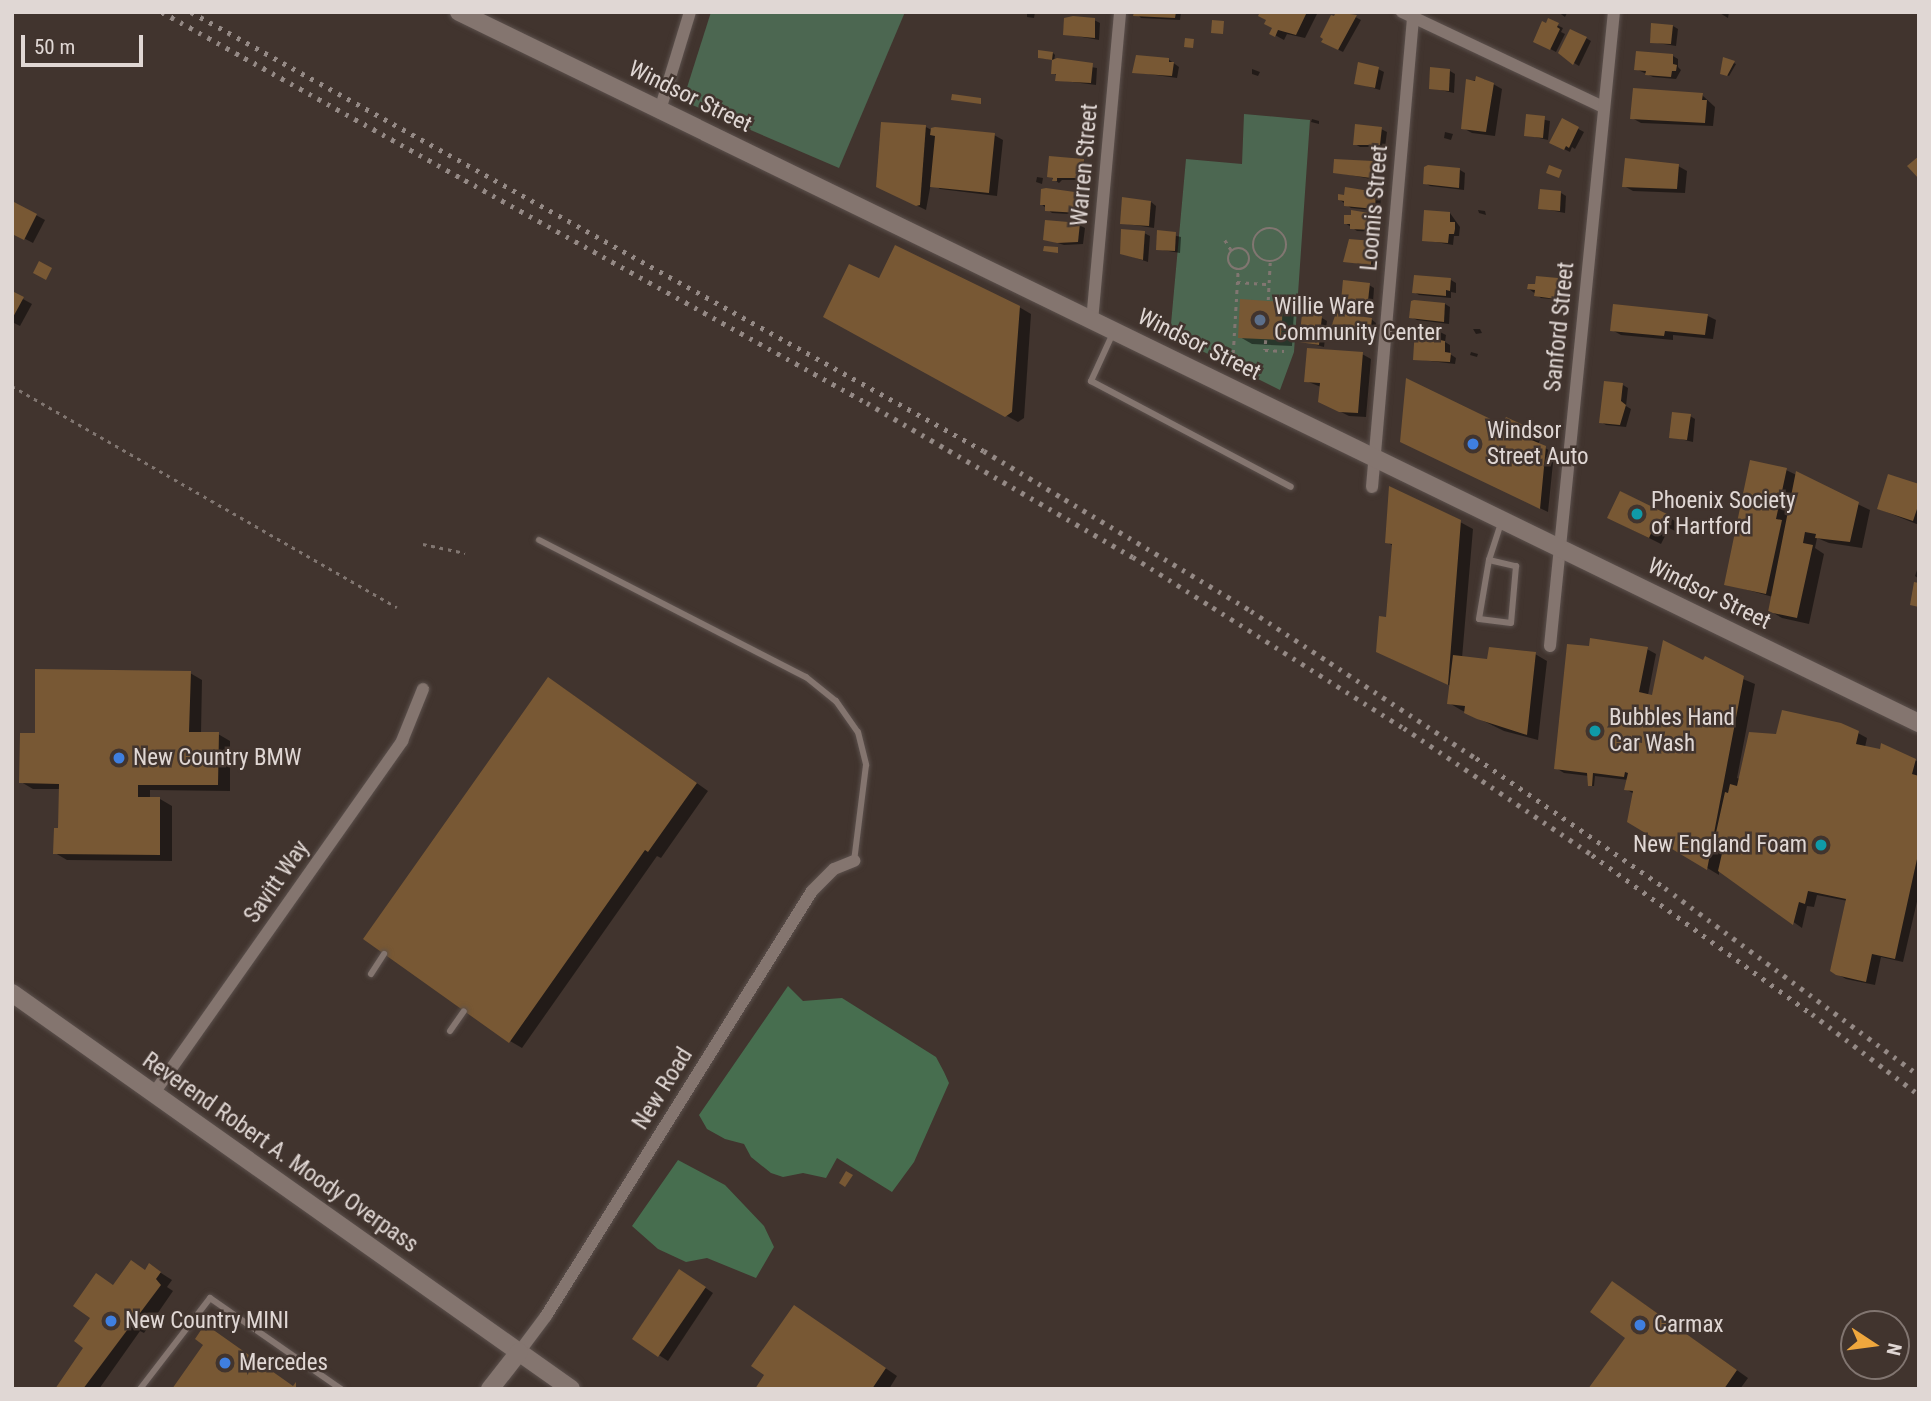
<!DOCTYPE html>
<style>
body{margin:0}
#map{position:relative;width:1931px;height:1401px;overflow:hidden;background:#41342e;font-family:"Roboto Condensed",sans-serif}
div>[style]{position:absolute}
.green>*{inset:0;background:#4c6751}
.forest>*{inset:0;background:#476e4f}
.shadow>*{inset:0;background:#0007}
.building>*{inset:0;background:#785834}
.path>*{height:2.5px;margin-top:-1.25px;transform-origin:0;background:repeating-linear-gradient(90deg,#817671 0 3.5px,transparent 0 8.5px)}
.path>.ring{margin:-1.25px;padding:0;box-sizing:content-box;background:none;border:2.5px solid #817671;border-radius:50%}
.roads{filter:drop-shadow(0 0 2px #5b504c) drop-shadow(0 0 2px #5b504c)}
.lane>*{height:6px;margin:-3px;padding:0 3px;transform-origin:3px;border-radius:3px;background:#84756f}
.street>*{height:12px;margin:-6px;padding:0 6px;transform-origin:6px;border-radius:6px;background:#84756f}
.secondary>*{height:18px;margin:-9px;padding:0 9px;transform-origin:9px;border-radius:9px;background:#84756f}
.rail>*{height:5px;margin-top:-2.5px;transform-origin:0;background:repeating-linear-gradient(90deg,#958a86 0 3.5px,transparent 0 10.5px)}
.dots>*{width:19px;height:19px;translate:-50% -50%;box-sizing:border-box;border:4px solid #41342e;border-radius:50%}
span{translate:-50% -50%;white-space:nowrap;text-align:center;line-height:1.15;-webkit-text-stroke:5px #41342e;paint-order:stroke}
.street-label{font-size:23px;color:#e0d7d4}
.poi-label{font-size:23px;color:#e0d7d4}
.left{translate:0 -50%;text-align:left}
.right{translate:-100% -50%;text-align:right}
.frame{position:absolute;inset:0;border:14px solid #e0d7d4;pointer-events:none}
.north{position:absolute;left:1840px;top:1310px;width:70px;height:70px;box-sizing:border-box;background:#41342e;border:2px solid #817570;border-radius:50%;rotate:103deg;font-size:19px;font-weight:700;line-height:28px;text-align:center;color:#e0d7d4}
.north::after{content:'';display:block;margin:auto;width:24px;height:32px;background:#efa73d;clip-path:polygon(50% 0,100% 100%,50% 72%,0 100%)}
.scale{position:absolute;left:21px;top:35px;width:122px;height:32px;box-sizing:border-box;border:4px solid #e0d7d4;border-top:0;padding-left:9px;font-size:21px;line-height:24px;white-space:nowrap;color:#e0d7d4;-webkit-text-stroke:5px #41342e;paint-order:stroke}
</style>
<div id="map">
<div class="green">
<i style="clip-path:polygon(711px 12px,905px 12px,839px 168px,690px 104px,684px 97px)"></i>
<i style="clip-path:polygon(1244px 114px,1310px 120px,1294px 352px,1280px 390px,1170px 335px,1186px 159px,1242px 164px)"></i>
</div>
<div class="forest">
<i style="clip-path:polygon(788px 986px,803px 1001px,842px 998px,936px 1057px,944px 1072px,949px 1083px,914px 1162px,892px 1192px,837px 1158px,826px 1178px,803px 1173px,783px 1177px,771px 1173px,751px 1157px,744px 1144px,725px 1139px,707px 1129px,699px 1115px)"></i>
<i style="clip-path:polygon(678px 1160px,725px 1185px,764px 1226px,774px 1247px,756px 1278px,707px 1258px,686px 1262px,658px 1249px,632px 1226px)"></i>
</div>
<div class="shadow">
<i style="clip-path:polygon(1027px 12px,1035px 12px,1034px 18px,1027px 17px)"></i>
<i style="clip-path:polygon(1135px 12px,1181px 12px,1180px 20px,1141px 18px)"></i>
<i style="clip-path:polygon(1261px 12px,1318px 12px,1305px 38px,1287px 34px,1284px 40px,1271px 33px,1274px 28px)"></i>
<i style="clip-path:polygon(1338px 12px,1346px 12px,1361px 20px,1343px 52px,1323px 42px)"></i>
<i style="clip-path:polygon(1558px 12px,1566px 12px,1567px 13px,1565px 17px)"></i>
<i style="clip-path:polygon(1718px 12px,1729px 12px,1728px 18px)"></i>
<i style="clip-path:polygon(1094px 20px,1100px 23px,1099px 40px,1065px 34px)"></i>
<i style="clip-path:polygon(1549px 21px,1563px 28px,1561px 32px,1565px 34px,1556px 52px,1535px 41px)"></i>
<i style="clip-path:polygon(1673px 26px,1678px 29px,1676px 46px,1651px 42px)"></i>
<i style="clip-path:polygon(1586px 38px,1591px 41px,1579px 66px,1561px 55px)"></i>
<i style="clip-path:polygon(1053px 53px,1055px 55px,1054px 61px,1097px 68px,1096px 85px,1057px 80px,1058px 76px,1053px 73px,1054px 60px,1039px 58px)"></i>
<i style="clip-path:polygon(1673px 56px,1678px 59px,1678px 67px,1681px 70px,1676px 79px,1653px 77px,1636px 69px)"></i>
<i style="clip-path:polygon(1168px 59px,1179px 67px,1177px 78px,1134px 72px)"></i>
<i style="clip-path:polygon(1725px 59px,1736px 64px,1729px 76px,1724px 74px)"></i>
<i style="clip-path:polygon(1252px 69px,1260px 72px,1258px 76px,1252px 74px)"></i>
<i style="clip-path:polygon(1378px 69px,1384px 72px,1380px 90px,1356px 83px)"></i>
<i style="clip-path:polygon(1450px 71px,1455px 74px,1454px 93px,1431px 88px)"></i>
<i style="clip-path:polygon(1484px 79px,1502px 89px,1495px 136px,1472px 133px,1463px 128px,1468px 81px)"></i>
<i style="clip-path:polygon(1702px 95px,1715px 107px,1713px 126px,1641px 123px,1632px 118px)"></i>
<i style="clip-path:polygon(1527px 116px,1550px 121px,1548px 140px,1526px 135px)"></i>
<i style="clip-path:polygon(1312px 119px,1319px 121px,1319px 124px,1311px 122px)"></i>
<i style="clip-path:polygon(1562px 120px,1584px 132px,1575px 149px,1572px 147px,1570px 152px,1552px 143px)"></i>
<i style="clip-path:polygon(926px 127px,937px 133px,994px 135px,1003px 140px,997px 196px,940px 189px,931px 183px,926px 210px,887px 191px)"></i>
<i style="clip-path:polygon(1381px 129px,1387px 132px,1385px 147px,1360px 147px,1355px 144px)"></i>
<i style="clip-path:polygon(1445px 132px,1453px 134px,1451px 140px,1444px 138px)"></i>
<i style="clip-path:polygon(1083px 161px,1089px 164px,1088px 180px,1062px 180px,1059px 183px,1049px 176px)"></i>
<i style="clip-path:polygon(1372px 163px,1378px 166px,1376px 180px,1335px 172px)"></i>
<i style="clip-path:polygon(1678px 166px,1687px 171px,1685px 193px,1633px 191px,1624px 186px)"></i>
<i style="clip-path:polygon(1426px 168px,1460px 170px,1465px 173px,1464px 190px,1430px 186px,1425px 183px)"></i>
<i style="clip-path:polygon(1037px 177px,1043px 178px,1042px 184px,1036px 182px)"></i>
<i style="clip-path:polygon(1561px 193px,1566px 196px,1565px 213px,1539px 208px)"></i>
<i style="clip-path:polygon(1081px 194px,1086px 197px,1085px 215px,1052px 213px,1041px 204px)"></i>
<i style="clip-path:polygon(1376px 194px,1381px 197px,1380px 211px,1351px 208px,1340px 200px)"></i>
<i style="clip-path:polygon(12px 202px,45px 220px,33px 243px,12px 232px)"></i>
<i style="clip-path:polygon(1151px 202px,1156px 206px,1154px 228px,1121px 223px)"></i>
<i style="clip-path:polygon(1478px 210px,1485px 211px,1486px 215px,1479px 213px)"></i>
<i style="clip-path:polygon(1450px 213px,1460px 227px,1459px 236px,1454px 236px,1453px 245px,1424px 240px)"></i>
<i style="clip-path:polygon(1374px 216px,1379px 219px,1378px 232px,1357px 231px,1345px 223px)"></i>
<i style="clip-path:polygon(1079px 225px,1085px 228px,1083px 244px,1064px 245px,1045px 239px)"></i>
<i style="clip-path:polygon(1159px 232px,1181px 237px,1180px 253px,1157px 249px)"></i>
<i style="clip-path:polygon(1144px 233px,1150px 236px,1148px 262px,1121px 253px)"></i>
<i style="clip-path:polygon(1372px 243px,1378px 246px,1376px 267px,1345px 261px)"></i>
<i style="clip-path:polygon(1415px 277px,1451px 280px,1456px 283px,1456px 293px,1451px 292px,1451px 298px,1419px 295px,1414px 292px)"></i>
<i style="clip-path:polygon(1557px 280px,1563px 283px,1561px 300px,1541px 298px,1529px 289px)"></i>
<i style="clip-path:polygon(1369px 285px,1374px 288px,1373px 303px,1343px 300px)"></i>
<i style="clip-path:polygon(12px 293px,32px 304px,20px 326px,12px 322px)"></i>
<i style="clip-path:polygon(1304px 296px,1311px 298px,1311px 302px,1303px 300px)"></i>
<i style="clip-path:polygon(1412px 303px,1445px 304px,1450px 307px,1449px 324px,1417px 320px,1411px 317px)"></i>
<i style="clip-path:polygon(1282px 304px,1294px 310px,1292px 346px,1252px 344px,1240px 337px)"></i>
<i style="clip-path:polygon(1615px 306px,1708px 316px,1716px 320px,1713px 339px,1673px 335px,1673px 340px,1621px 335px,1612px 330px)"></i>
<i style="clip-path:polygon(1019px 307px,1031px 314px,1024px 418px,1018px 422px,826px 316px)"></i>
<i style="clip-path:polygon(1322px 318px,1327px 321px,1324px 347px,1301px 341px)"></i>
<i style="clip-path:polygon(1371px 319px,1376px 323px,1375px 338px,1341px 335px,1332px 329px,1332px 323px)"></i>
<i style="clip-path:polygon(1473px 329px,1480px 329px,1482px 333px,1476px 334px)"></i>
<i style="clip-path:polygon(1440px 332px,1446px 335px,1445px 342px,1450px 345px,1450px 354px,1456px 358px,1455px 364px,1414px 359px)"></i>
<i style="clip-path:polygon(1471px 352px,1478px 354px,1477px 357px,1470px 355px)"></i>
<i style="clip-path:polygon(1362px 354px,1371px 359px,1366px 417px,1349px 416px,1329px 406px,1321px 387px,1306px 381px)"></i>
<i style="clip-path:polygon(1623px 385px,1628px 388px,1626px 406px,1631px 409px,1626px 427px,1606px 425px,1601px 422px)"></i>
<i style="clip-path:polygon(1690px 416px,1695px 419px,1693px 442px,1671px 437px)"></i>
<i style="clip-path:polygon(1506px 420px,1542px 436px,1538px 444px,1554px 453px,1548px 512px,1411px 446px,1508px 430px,1510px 424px)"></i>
<i style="clip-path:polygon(1786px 470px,1870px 510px,1862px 548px,1829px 543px,1817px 538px,1815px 548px,1824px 554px,1809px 624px,1782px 618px,1770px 611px,1773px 597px,1726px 584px)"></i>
<i style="clip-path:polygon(1919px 486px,1919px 525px,1879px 509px)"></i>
<i style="clip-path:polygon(1668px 517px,1680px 524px,1677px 532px,1669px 528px,1661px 544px,1621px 524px)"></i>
<i style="clip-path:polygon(1460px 522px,1473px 529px,1462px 658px,1489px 661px,1535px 654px,1547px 661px,1538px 740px,1504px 731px,1461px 710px,1449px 703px,1451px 686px,1390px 658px,1387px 618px,1393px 546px,1387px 542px)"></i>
<i style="clip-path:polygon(1919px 564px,1919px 579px,1915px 576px)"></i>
<i style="clip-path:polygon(1647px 649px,1656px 654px,1648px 695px,1654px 697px,1704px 663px,1755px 684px,1737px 778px,1740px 779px,1778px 736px,1858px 733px,1867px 738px,1865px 747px,1882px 751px,1883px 745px,1919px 762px,1919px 893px,1903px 962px,1881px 957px,1875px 985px,1846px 979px,1837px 974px,1848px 901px,1817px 895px,1814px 907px,1807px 906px,1802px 928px,1719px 870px,1719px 875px,1629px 821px,1634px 794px,1626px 789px,1628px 780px,1595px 776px,1594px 786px,1591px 786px,1589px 776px,1564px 773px,1556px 768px)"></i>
<i style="clip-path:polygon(190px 673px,202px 680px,201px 734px,218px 734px,230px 741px,230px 791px,150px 790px,150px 799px,160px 799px,172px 806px,172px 861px,67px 860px,55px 853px,60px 830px,60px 789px,33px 789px,21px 782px,36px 735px)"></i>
<i style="clip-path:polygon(560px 686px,708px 791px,661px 858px,657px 856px,522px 1048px,510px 1041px)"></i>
<i style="clip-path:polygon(150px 1266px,172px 1280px,167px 1287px,173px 1291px,144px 1333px,140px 1331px,99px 1389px,57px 1389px,86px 1347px,114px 1287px,146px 1271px)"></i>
<i style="clip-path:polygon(688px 1276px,713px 1293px,668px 1361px,634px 1339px)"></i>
<i style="clip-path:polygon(1624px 1290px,1748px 1378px,1740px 1389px,1591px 1389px,1627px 1337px)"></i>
<i style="clip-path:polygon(806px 1314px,897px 1376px,889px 1389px,757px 1389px)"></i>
</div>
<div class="building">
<i style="clip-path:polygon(1134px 12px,1176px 12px,1175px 18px,1133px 16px)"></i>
<i style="clip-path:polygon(1260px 12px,1307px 12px,1296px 35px,1278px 30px,1275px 37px,1269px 34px,1272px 28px,1264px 24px,1266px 20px,1258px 16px)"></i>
<i style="clip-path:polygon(1336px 12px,1357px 15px,1338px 50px,1321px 42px,1323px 39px,1320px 37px,1331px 15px,1334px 16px)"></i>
<i style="clip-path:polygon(1073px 16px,1095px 18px,1095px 38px,1063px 35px,1064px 18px)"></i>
<i style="clip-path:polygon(1548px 18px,1559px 23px,1557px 27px,1560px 29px,1550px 50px,1533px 42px,1542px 21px,1546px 23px)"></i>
<i style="clip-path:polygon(1212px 20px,1224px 21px,1223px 34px,1211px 33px)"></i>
<i style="clip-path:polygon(1651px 23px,1673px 25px,1671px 44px,1650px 43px)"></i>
<i style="clip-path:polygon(1570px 29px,1587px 37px,1573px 65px,1558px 53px)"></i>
<i style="clip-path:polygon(1185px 38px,1194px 39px,1193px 48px,1184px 47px)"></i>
<i style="clip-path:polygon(1038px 50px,1053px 52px,1052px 60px,1038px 58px)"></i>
<i style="clip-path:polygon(1636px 51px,1673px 54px,1673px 64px,1677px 65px,1676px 71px,1672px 71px,1671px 77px,1645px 75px,1646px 71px,1634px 70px)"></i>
<i style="clip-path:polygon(1136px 55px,1169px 58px,1169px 62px,1174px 62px,1172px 76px,1132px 73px)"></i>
<i style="clip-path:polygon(1723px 57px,1735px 61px,1727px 76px,1720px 74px)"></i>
<i style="clip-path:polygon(1057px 58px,1093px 63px,1091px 83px,1055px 81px,1056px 74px,1051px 74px,1052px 60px)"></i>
<i style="clip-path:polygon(1358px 62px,1379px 67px,1375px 88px,1354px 84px)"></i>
<i style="clip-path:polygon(1430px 67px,1450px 69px,1449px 91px,1429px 89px)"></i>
<i style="clip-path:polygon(1476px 76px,1494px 83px,1486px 132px,1461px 129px,1466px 79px,1475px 81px)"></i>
<i style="clip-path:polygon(1633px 88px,1703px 93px,1702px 100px,1707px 100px,1705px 123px,1630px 119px)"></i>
<i style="clip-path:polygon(952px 94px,981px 98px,981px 104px,951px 100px)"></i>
<i style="clip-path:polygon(1526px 114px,1545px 116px,1543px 138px,1524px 136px)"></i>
<i style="clip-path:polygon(1562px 118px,1579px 127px,1569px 148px,1566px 146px,1564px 150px,1549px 143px)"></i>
<i style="clip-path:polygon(881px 122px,926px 125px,920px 205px,916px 206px,876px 187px)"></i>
<i style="clip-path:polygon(1355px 124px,1382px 127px,1380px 145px,1353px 145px)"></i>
<i style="clip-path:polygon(935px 127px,995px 133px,989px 193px,930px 187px,935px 136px,930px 135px,931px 128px)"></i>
<i style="clip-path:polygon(1049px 156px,1084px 159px,1083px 178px,1057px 178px,1057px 181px,1052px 181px,1053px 178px,1047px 177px)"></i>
<i style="clip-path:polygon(1919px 156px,1919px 179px,1907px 166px)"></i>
<i style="clip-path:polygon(1625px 158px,1679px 164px,1677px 189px,1622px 187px)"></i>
<i style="clip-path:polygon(1334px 159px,1373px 161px,1371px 178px,1333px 173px)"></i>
<i style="clip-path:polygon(1428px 165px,1460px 168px,1459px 188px,1423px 184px,1424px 167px)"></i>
<i style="clip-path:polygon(1549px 165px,1562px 170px,1559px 178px,1546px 173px)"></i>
<i style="clip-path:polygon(1345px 187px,1376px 192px,1375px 209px,1344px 206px,1344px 201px,1338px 200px,1338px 194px,1344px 195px)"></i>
<i style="clip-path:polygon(1046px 188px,1082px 193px,1080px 213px,1045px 211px,1045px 205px,1040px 205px,1041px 189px)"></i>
<i style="clip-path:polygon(1540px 189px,1561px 191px,1560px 211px,1538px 209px)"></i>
<i style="clip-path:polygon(1122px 197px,1151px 201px,1149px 226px,1120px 224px)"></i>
<i style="clip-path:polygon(12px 201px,37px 214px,24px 240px,12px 234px)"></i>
<i style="clip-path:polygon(1351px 210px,1375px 214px,1373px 230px,1350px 229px,1350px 224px,1344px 224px,1344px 215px,1351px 215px)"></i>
<i style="clip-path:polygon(1424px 210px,1450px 212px,1450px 222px,1455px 222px,1455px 229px,1454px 234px,1449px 234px,1448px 243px,1422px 241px)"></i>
<i style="clip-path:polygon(1045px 220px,1080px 223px,1078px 242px,1057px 243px,1043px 240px)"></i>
<i style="clip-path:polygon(1121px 229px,1145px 231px,1143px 260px,1120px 254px)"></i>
<i style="clip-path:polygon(1157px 230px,1176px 232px,1175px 251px,1156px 250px)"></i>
<i style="clip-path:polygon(1349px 239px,1373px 241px,1371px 265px,1343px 262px)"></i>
<i style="clip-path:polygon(895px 245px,1020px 306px,1012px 412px,1005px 417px,823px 317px,849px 264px,879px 278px)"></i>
<i style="clip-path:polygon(1044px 246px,1058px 247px,1058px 253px,1043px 251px)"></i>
<i style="clip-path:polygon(39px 261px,52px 268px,46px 280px,33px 273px)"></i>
<i style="clip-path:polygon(1414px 275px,1451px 278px,1450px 291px,1446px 290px,1446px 296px,1412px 293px)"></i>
<i style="clip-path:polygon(1536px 276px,1558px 278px,1556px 299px,1534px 296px,1535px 290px,1527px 289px,1528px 284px,1535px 284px)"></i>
<i style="clip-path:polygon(1343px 280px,1370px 283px,1368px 301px,1341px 301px)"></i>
<i style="clip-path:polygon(12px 291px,24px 297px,12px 319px)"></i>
<i style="clip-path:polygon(1240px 299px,1283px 302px,1281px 340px,1238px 338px)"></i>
<i style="clip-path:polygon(1414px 300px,1445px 303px,1444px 322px,1409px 318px,1411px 301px)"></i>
<i style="clip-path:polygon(1613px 304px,1708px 314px,1705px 335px,1665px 331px,1664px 336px,1610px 331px)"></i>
<i style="clip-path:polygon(1336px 313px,1372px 318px,1370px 336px,1334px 333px,1330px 330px)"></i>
<i style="clip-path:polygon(1302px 314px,1322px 316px,1319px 345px,1299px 342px)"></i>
<i style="clip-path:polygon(1415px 328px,1441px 330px,1440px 340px,1445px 341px,1445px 352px,1451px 353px,1450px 362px,1413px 360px)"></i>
<i style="clip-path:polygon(1307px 348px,1363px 352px,1358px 413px,1339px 412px,1318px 402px,1320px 383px,1304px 382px)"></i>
<i style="clip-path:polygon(1406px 378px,1507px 427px,1508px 425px,1503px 422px,1506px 417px,1534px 430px,1529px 439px,1546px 446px,1540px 509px,1400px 442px)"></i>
<i style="clip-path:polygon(1604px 381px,1623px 383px,1621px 401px,1626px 405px,1620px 425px,1599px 423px)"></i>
<i style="clip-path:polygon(1672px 412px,1691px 414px,1687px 440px,1669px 438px)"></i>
<i style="clip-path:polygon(1750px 460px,1787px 468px,1776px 519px,1782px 520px,1766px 594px,1724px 585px)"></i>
<i style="clip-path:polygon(1796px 471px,1859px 502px,1850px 542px,1815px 538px,1816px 534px,1805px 532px,1803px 543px,1813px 545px,1797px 618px,1768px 612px)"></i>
<i style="clip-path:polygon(1888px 474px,1919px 484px,1919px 503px,1913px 521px,1877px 509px)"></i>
<i style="clip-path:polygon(1389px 486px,1461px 520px,1448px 685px,1376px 652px,1379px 616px,1386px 617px,1392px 544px,1385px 543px)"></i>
<i style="clip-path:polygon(1620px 491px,1669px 515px,1665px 527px,1656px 522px,1649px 538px,1607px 518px)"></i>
<i style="clip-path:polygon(1914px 582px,1919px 583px,1919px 607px,1910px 605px)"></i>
<i style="clip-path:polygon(1590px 638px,1648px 647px,1639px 692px,1652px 695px,1663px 640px,1703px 660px,1705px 656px,1744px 676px,1707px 870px,1627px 822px,1633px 791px,1624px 790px,1628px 773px,1625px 772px,1624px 777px,1593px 773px,1592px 786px,1588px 786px,1587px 773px,1554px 769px,1567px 644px,1589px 646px)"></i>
<i style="clip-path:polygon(1489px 647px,1536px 652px,1527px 735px,1477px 719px,1464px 713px,1465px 706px,1447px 704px,1453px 655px,1487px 659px)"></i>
<i style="clip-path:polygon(35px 669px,191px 671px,189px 732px,219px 732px,218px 785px,138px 785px,138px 797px,160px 797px,160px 855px,53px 854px,54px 828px,58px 828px,59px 784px,19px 783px,20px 733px,35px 733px)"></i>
<i style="clip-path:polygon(548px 677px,697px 783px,648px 852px,645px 850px,509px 1043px,363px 939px)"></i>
<i style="clip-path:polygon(1782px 710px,1841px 723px,1859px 731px,1856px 744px,1880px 749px,1881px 743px,1916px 759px,1912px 774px,1919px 776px,1919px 850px,1895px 959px,1872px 954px,1866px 982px,1836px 975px,1830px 971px,1846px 899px,1808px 891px,1805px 904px,1799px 902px,1793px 925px,1718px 871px,1725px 840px,1715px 837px,1725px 792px,1728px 793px,1730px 784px,1737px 786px,1749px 732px,1776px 734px)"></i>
<i style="clip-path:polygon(846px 1171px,853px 1175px,845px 1187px,839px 1183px)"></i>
<i style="clip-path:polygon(131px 1260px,145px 1270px,149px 1263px,161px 1272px,156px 1279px,161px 1285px,83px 1389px,55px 1389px,83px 1348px,74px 1341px,90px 1318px,73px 1306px,96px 1273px,113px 1285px)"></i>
<i style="clip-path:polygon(679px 1269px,706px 1287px,658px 1357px,632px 1339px)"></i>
<i style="clip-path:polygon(1612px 1281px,1737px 1370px,1724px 1389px,1588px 1389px,1625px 1338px,1590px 1312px)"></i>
<i style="clip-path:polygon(794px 1305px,886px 1368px,872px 1389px,755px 1389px,764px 1375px,751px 1366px)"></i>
<i style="clip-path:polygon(205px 1324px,293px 1386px,296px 1382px,296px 1389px,172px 1389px,203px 1345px,195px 1339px)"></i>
</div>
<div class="path">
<i class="ring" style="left:1253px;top:228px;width:31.5px;height:31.5px"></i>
<i style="left:1225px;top:240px;width:13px;rotate:58deg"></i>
<i class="ring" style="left:1228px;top:248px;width:19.5px;height:19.5px"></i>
<i style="left:1237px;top:282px;width:32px;rotate:4deg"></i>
<i style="left:1268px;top:300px;width:38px;rotate:-87deg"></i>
<i style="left:1266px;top:340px;width:10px;rotate:96deg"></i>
<i style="left:1265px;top:350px;width:19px;rotate:3deg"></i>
<i style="left:1232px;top:370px;width:100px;rotate:-86.6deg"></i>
<i style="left:12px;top:386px;width:444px;rotate:29.9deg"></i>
<i style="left:423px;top:544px;width:43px;rotate:12.1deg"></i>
</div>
<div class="roads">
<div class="lane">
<i style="left:1113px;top:333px;width:53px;rotate:114.6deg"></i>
<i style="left:1091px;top:381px;width:226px;rotate:27.9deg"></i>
<i style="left:539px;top:540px;width:300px;rotate:27.2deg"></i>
<i style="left:806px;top:677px;width:38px;rotate:39deg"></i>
<i style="left:836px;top:701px;width:38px;rotate:55deg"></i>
<i style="left:858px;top:732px;width:34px;rotate:76deg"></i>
<i style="left:866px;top:765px;width:97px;rotate:97.1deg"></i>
<i style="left:1489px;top:560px;width:28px;rotate:13deg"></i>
<i style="left:1516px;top:566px;width:57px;rotate:95deg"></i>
<i style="left:1511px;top:623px;width:32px;rotate:-173deg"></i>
<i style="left:1479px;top:619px;width:60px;rotate:-80.4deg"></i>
<i style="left:1489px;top:560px;width:39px;rotate:-72deg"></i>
<i style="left:371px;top:974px;width:24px;rotate:-57deg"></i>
<i style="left:450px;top:1031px;width:24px;rotate:-55deg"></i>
<i style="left:140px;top:1389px;width:115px;rotate:-52.4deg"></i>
<i style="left:210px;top:1298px;width:160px;rotate:34.8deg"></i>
</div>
<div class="street">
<i style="left:1402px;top:12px;width:222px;rotate:25.3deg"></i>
<i style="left:660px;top:110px;width:102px;rotate:-73deg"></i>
<i style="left:1092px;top:321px;width:310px;rotate:-84.8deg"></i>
<i style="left:1372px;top:487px;width:471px;rotate:-85deg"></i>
<i style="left:1550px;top:646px;width:637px;rotate:-84.24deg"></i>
<i style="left:154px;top:1093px;width:431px;rotate:-54.8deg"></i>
<i style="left:402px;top:741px;width:56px;rotate:-68deg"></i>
<i style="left:519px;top:1352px;width:45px;rotate:-53.1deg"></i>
<i style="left:546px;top:1316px;width:501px;rotate:-57.96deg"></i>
<i style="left:812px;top:891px;width:31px;rotate:-45deg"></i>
<i style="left:834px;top:869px;width:22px;rotate:-22deg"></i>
</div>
<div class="secondary">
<i style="left:459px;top:12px;width:1624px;rotate:25.97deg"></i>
<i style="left:12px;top:993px;width:685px;rotate:35.31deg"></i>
<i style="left:490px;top:1389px;width:47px;rotate:-51.9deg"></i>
</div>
</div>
<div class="rail">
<i style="left:162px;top:12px;width:806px;rotate:29.01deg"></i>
<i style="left:867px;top:403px;width:307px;rotate:30.1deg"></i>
<i style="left:1133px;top:557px;width:320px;rotate:32.3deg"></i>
<i style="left:1404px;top:728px;width:227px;rotate:34deg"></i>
<i style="left:1592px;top:855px;width:271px;rotate:35.9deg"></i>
<i style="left:1812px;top:1014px;width:134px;rotate:37.1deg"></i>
<i style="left:191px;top:12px;width:906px;rotate:28.97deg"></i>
<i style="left:984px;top:451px;width:311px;rotate:30.9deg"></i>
<i style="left:1251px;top:611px;width:269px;rotate:33.2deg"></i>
<i style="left:1476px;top:758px;width:229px;rotate:34.5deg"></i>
<i style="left:1665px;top:888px;width:315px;rotate:36.4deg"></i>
</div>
<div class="dots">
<i style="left:1260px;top:320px;background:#5c6f8a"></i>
<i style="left:1473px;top:444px;background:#3f7fe0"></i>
<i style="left:1637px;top:514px;background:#0f9aa8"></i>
<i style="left:1595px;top:731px;background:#0f9aa8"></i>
<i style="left:119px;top:758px;background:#3f7fe0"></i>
<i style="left:1821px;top:845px;background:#0f9aa8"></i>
<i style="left:111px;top:1321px;background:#3f7fe0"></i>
<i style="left:1640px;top:1325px;background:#3f7fe0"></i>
<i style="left:225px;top:1363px;background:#3f7fe0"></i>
</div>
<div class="street-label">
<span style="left:690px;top:97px;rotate:26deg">Windsor Street</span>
<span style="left:1085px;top:165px;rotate:-85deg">Warren Street</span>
<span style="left:1375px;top:208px;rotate:-85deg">Loomis Street</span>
<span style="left:1560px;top:327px;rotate:-84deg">Sanford Street</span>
<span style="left:1199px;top:345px;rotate:26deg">Windsor Street</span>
<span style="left:1709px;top:594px;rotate:26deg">Windsor Street</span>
<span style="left:277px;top:882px;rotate:-55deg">Savitt Way</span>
<span style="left:663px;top:1089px;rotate:-58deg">New Road</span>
<span style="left:280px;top:1153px;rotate:35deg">Reverend Robert A. Moody Overpass</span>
</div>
<div class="poi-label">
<span class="left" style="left:1274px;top:320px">Willie Ware<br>Community Center</span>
<span class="left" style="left:1487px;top:444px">Windsor<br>Street Auto</span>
<span class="left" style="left:1651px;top:514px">Phoenix Society<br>of Hartford</span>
<span class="left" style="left:1609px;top:731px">Bubbles Hand<br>Car Wash</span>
<span class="left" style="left:133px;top:758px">New Country BMW</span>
<span class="right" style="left:1807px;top:845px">New England Foam</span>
<span class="left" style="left:125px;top:1321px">New Country MINI</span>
<span class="left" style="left:1654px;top:1325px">Carmax</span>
<span class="left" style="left:239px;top:1363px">Mercedes</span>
</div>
<div class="frame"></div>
<div class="north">N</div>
<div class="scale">50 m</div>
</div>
